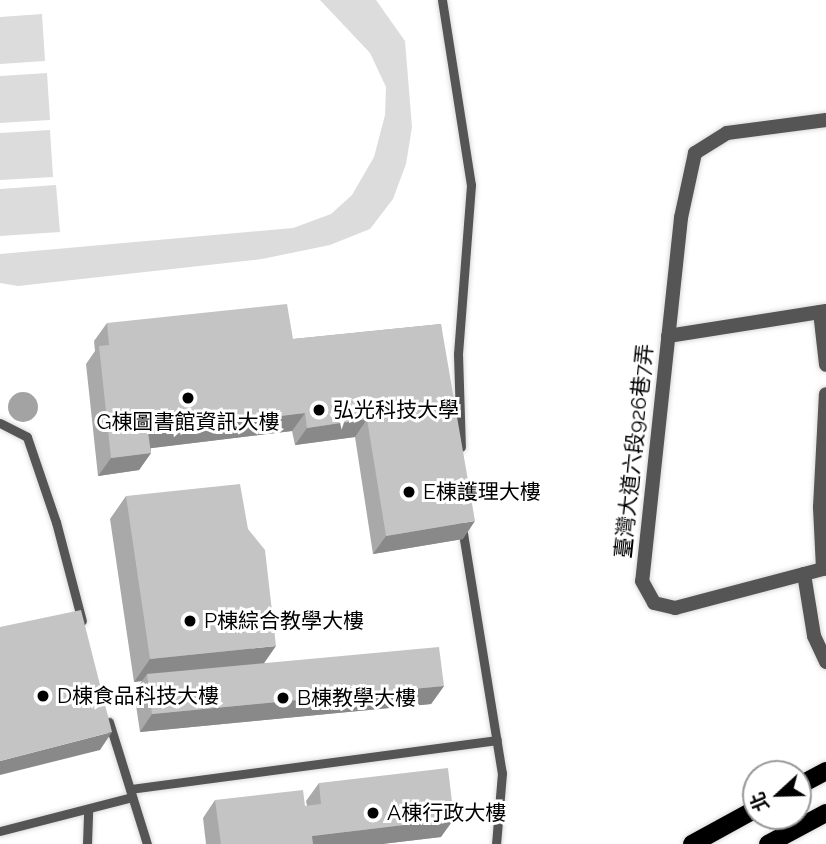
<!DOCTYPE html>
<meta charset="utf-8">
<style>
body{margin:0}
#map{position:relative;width:826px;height:844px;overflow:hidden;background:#fff;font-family:Raleway,"Noto Sans TC",sans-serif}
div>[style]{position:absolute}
.green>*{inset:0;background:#dcdcdc}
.water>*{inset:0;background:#a3a3a3}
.round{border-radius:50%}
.roads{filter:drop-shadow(0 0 2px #dbdbdb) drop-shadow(0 0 2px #dbdbdb)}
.service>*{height:9px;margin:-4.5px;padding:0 4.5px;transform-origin:4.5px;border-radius:4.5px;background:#555}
.minor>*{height:14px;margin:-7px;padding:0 7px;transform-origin:7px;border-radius:7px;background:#555}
.primary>*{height:18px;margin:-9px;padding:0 9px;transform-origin:9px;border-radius:9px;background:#000}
.wall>*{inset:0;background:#a9a9a9}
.shaded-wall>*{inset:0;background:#898989}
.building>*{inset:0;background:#c4c4c4}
.dots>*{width:19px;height:19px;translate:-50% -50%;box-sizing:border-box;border:4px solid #fff;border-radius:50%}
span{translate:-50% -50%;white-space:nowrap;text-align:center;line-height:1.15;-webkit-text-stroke:6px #fff;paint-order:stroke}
.poi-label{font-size:21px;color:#000}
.left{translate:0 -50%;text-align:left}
.street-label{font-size:21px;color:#000}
.north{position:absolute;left:742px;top:760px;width:70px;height:70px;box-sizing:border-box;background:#fff;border:2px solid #999;border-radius:50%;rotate:248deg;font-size:19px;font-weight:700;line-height:28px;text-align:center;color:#000}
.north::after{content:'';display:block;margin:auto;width:24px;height:32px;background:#000;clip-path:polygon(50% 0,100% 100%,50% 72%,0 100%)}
</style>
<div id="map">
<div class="green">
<i style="clip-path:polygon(320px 0,376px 0,405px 41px,412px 127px,406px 164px,393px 199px,370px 229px,330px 245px,262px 259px,18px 286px,0 283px,0 254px,293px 228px,331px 214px,352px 195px,374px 157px,385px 115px,386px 87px,370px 53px)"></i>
<i style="clip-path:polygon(42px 14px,45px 61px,0 64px,0 17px)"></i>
<i style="clip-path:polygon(47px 73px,50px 120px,0 123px,0 76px)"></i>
<i style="clip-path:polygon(50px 130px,53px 177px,0 180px,0 133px)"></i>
<i style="clip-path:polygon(56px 185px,60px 232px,0 236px,0 189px)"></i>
</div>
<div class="water">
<i class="round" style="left:8px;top:392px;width:30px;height:30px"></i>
</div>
<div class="roads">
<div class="service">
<i style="left:442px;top:0;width:187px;rotate:81.1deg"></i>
<i style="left:471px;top:185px;width:169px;rotate:94.4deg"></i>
<i style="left:458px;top:354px;width:93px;rotate:88.2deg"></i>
<i style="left:0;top:423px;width:30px;rotate:27deg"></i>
<i style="left:27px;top:437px;width:90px;rotate:71.2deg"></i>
<i style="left:56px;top:522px;width:102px;rotate:75.3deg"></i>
<i style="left:462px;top:527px;width:249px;rotate:80.8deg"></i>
<i style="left:502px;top:773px;width:71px;rotate:94.8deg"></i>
<i style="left:109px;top:722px;width:128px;rotate:72.7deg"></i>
<i style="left:130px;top:789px;width:370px;rotate:-7.6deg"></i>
<i style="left:0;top:831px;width:136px;rotate:-14.4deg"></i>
<i style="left:87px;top:844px;width:34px;rotate:-88deg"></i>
</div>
<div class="minor">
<i style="left:826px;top:120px;width:100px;rotate:172.5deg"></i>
<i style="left:727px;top:133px;width:38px;rotate:148deg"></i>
<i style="left:695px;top:153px;width:66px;rotate:102.2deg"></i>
<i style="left:681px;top:218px;width:365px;rotate:96.1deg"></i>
<i style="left:642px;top:581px;width:25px;rotate:61deg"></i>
<i style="left:654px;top:603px;width:22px;rotate:13deg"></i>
<i style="left:675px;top:608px;width:156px;rotate:-14.8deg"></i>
<i style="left:820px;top:312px;width:53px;rotate:83.5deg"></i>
<i style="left:668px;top:336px;width:160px;rotate:-9deg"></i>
<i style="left:823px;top:569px;width:62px;rotate:-92.8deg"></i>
<i style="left:820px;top:507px;width:113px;rotate:-87deg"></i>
<i style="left:804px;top:574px;width:63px;rotate:80.8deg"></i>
<i style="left:814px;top:636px;width:29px;rotate:65deg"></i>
</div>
<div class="primary">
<i style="left:798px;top:786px;width:32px;rotate:-28deg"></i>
<i style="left:692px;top:844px;width:73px;rotate:-28.7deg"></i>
<i style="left:768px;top:844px;width:66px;rotate:-28.1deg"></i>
</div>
</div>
<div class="wall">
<i style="clip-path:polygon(107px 323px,293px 339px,441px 324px,463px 539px,373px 554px,355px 437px,295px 445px,292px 431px,151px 448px,151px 453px,139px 470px,98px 476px,86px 364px,95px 351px,94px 341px)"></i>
<i style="clip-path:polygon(126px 496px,264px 663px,444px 686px,431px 704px,140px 732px,134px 692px,142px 681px,134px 682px,110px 519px)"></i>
<i style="clip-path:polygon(319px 783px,441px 837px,382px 844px,206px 844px,203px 818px,215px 800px,307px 806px,306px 801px)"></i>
</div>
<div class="shaded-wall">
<i style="clip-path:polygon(305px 413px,292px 431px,136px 450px,148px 432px)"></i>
<i style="clip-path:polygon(367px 419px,355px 437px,295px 445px,307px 428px)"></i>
<i style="clip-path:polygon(151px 453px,139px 470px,98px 476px,111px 458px)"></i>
<i style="clip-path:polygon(475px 521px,463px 539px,373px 554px,386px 536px)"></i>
<i style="clip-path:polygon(276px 646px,260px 669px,147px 674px,142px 681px,134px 682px,150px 659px)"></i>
<i style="clip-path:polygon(444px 686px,431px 704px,140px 732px,152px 714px)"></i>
<i style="clip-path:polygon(112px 732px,100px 750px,0 775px,0 761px)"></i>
<i style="clip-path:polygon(454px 819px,441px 837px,382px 844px,306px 844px,312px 836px)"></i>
</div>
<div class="building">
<i style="clip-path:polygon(287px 304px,293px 339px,441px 324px,475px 521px,386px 536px,367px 419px,307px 428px,305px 413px,148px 432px,151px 453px,111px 458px,99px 346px,109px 345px,107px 323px)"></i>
<i style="clip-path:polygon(240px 484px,248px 529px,265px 550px,276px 646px,150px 659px,126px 496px)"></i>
<i style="clip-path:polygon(81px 610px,112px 732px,0 761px,0 627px)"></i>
<i style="clip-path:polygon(439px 647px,444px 686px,152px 714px,147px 674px)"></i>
<i style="clip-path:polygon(448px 768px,454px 819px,312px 836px,313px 844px,221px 844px,215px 800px,303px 790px,305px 806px,321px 804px,319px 783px)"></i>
</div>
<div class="dots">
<i style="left:188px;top:398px;background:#000"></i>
<i style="left:319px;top:410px;background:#000"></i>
<i style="left:409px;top:492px;background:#000"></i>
<i style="left:190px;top:621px;background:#000"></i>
<i style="left:43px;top:696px;background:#000"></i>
<i style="left:283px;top:698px;background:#000"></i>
<i style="left:373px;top:813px;background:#000"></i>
</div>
<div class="poi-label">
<span class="left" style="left:333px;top:410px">弘光科技大學</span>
<span style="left:188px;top:422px">G棟圖書館資訊大樓</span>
<span class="left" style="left:423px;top:492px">E棟護理大樓</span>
<span class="left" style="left:204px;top:621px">P棟綜合教學大樓</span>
<span class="left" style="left:57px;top:696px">D棟食品科技大樓</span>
<span class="left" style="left:297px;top:698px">B棟教學大樓</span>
<span class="left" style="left:387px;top:813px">A棟行政大樓</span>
</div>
<div class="street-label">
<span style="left:634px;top:451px;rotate:-84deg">臺灣大道六段926巷7弄</span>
</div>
<div class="north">北</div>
</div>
